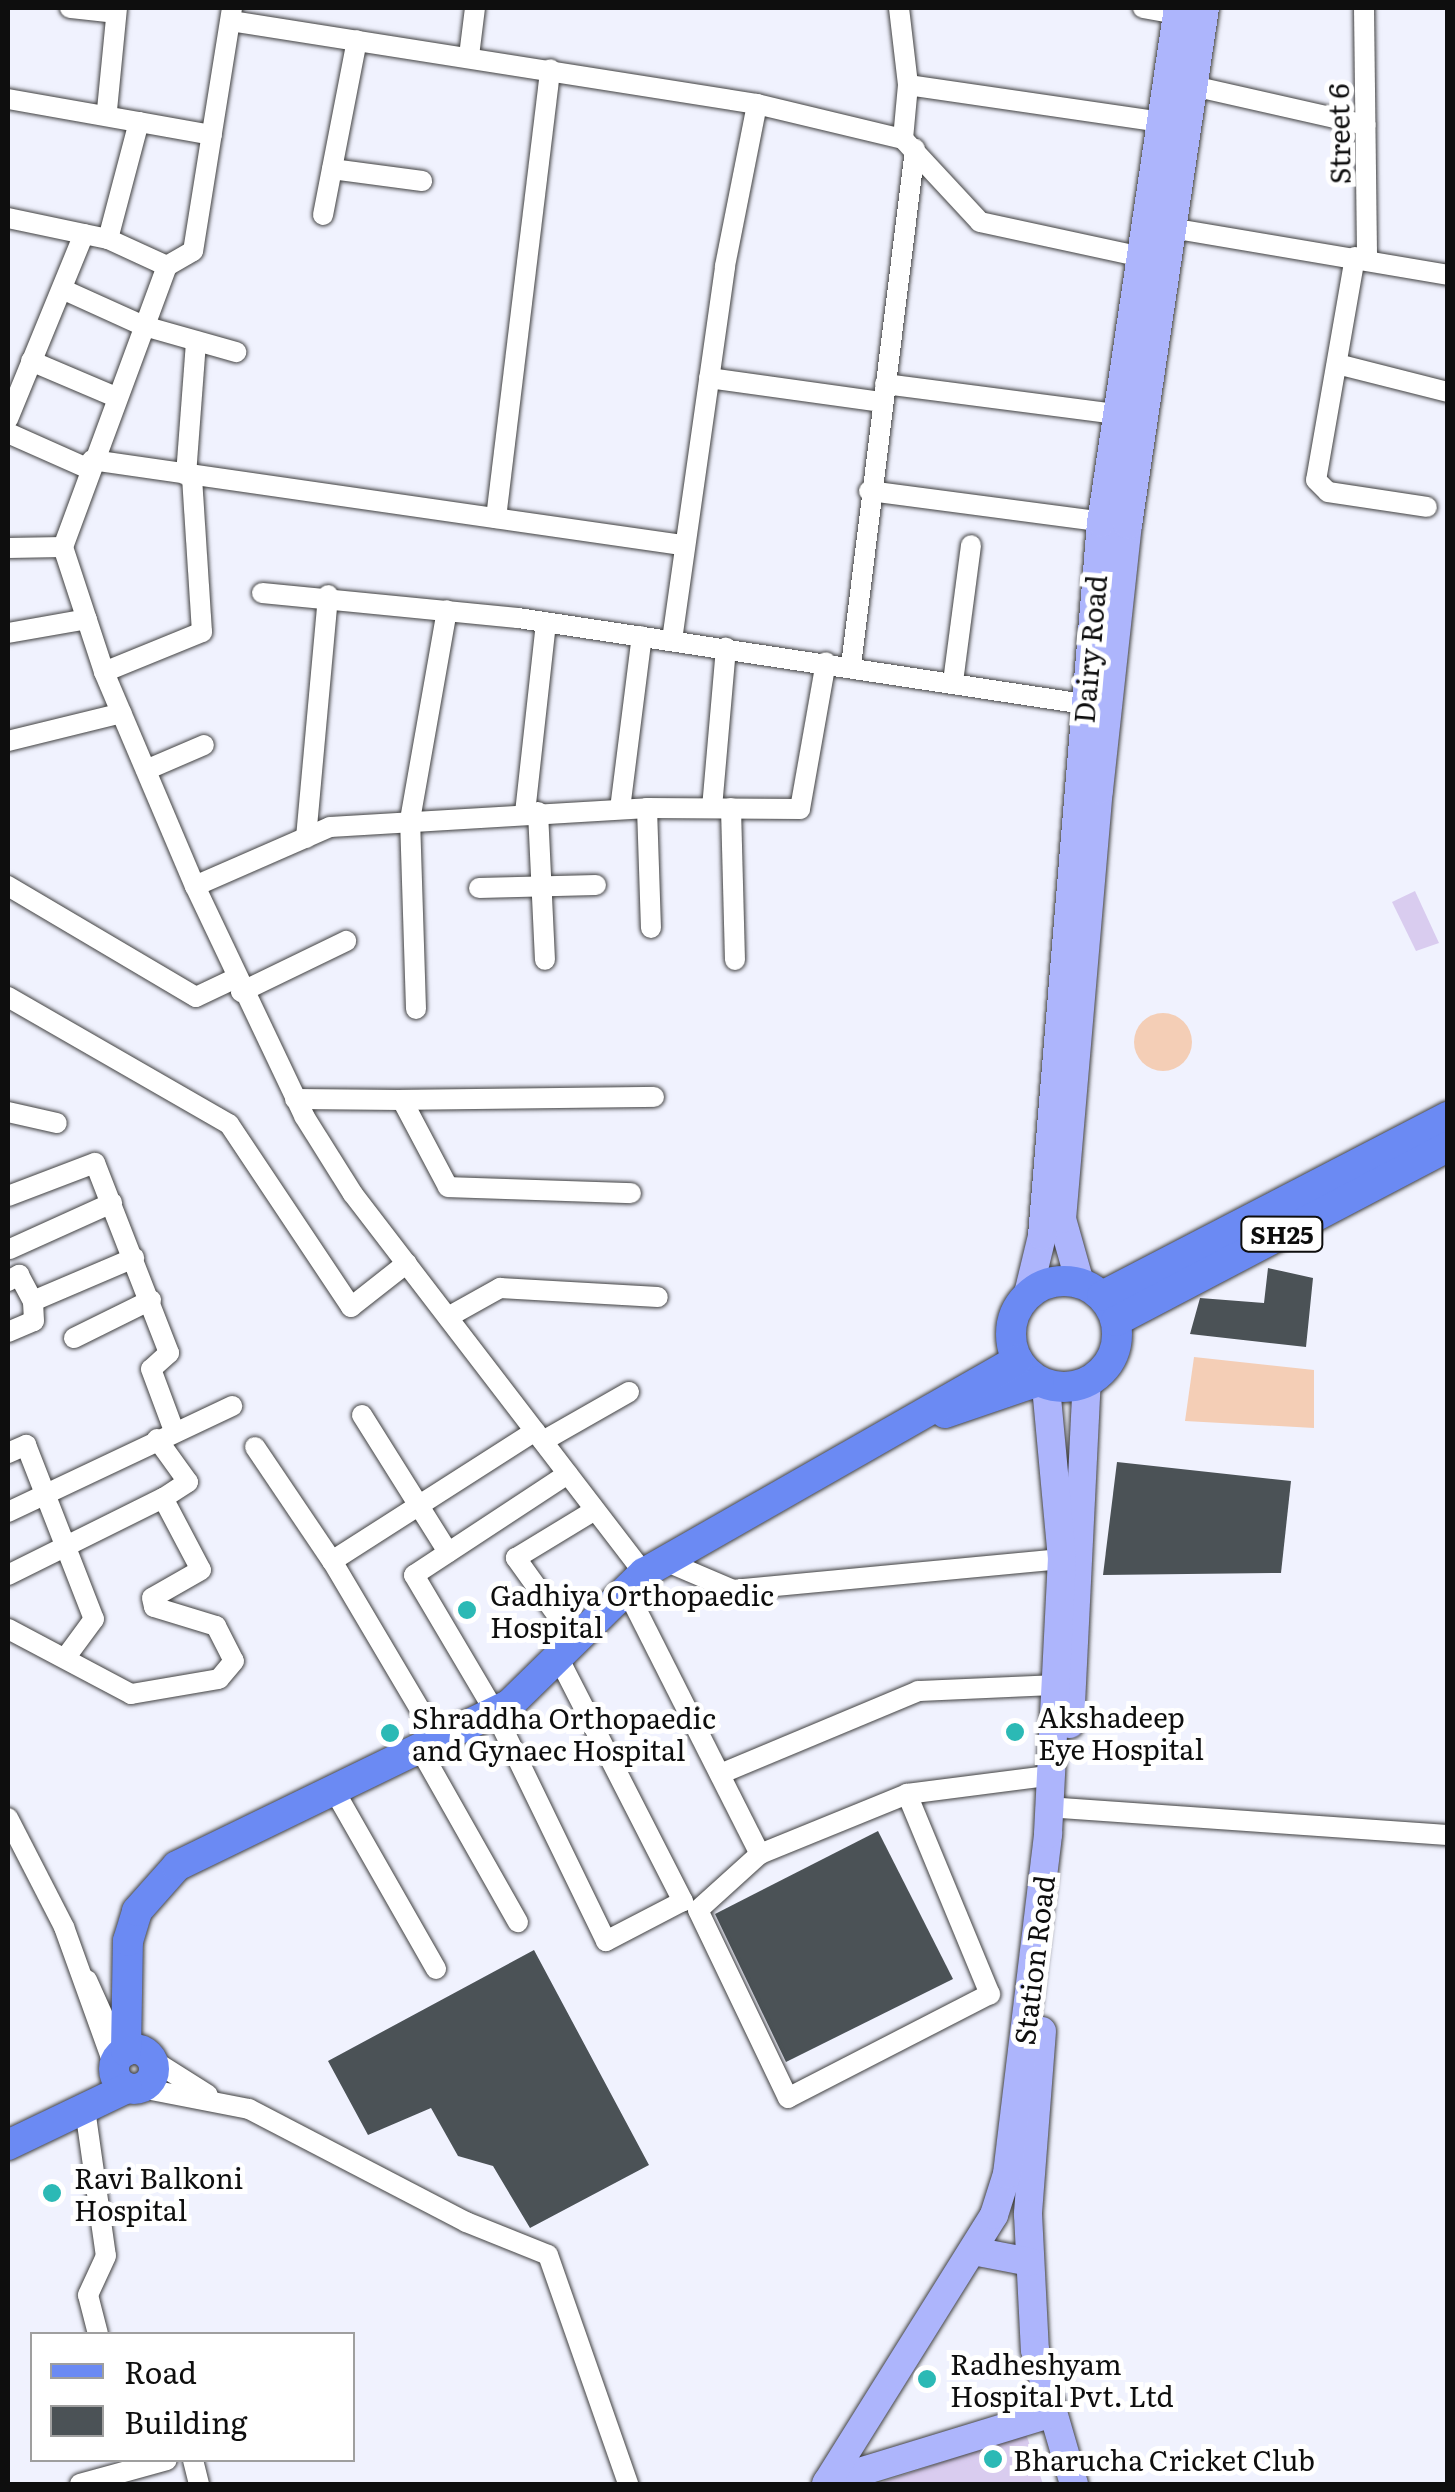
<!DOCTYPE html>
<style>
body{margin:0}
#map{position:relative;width:1455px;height:2492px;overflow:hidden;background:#f0f2fe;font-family:Literata,serif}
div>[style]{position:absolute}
.pitch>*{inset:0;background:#d9ccef}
.water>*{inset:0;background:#f4ceb6}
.round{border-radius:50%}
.building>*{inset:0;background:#4b5256}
.roads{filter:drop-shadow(0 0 2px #414141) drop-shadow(0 0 2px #414141)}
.street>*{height:20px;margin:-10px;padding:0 10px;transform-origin:10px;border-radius:10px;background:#fff}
.secondary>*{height:28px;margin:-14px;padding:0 14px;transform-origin:14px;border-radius:14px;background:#adb5fc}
.primary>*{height:30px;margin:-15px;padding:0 15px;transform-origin:15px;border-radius:15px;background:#6b8af3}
.primary>.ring{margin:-15px;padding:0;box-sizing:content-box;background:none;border:30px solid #6b8af3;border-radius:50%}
.dots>*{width:28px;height:28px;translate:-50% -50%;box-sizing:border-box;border:5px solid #fff;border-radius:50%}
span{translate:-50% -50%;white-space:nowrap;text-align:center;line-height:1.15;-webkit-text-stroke:10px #fff;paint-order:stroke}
.shield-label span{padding:2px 8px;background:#fff;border:2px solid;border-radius:8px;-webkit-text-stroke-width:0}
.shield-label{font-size:25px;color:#0e0e0e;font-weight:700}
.street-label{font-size:28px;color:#0e0e0e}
.poi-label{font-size:28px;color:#0e0e0e}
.left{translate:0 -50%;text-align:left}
.frame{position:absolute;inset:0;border:10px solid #0e0e0e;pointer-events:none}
.legend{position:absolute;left:30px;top:2332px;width:325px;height:130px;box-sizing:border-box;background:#fff;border:2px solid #9f9f9f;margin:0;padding:12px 18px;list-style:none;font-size:30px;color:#0e0e0e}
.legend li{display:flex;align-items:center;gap:20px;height:50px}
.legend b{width:50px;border:2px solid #9f9f9f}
</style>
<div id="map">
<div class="pitch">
<i style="clip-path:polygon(1415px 891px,1439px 943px,1416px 951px,1392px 902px)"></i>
<i style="clip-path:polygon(1026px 2434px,1043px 2484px,876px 2484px)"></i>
</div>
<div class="water">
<i class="round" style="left:1134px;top:1013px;width:58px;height:58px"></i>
<i style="clip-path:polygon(1194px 1357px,1314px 1370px,1314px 1428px,1185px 1421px)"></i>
</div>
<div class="building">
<i style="clip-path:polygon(1268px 1268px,1313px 1278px,1306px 1347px,1190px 1334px,1200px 1298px,1264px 1303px)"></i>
<i style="clip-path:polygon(1117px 1462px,1291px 1481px,1281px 1573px,1103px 1575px)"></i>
<i style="clip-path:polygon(878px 1831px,953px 1979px,786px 2062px,715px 1914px)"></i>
<i style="clip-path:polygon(534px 1950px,649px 2165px,530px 2228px,493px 2166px,458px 2156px,431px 2108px,368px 2135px,328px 2061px)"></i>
</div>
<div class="roads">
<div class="street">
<i style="left:70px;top:8px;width:46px;rotate:6.2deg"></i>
<i style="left:232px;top:8px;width:246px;rotate:99.1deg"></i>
<i style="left:193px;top:251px;width:30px;rotate:150deg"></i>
<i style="left:167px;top:266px;width:300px;rotate:110.3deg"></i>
<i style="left:63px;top:547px;width:132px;rotate:71.8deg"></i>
<i style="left:104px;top:672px;width:233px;rotate:67deg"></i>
<i style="left:195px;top:886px;width:255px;rotate:64.6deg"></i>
<i style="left:304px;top:1116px;width:92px;rotate:57.9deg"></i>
<i style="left:353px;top:1194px;width:478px;rotate:52.5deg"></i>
<i style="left:899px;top:8px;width:78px;rotate:83.3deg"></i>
<i style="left:908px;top:85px;width:54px;rotate:95.3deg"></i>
<i style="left:1143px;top:8px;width:35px;rotate:10deg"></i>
<i style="left:1364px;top:8px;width:251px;rotate:89.3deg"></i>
<i style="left:231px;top:21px;width:533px;rotate:8.97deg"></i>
<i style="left:757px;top:104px;width:150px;rotate:13.5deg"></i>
<i style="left:903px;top:139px;width:113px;rotate:47.1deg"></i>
<i style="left:980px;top:222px;width:161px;rotate:12.2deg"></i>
<i style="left:469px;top:56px;width:48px;rotate:-82.9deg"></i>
<i style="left:908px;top:85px;width:251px;rotate:8.3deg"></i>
<i style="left:1193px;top:86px;width:177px;rotate:12.7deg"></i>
<i style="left:8px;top:99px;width:133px;rotate:10deg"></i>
<i style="left:107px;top:110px;width:102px;rotate:-84.4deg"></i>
<i style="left:332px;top:169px;width:91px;rotate:7.6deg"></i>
<i style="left:323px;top:215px;width:178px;rotate:-79deg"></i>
<i style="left:8px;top:218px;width:102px;rotate:11.9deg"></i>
<i style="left:108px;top:239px;width:65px;rotate:24.6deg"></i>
<i style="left:1159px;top:226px;width:293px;rotate:9.6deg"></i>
<i style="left:108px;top:239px;width:121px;rotate:-75.2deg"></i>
<i style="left:139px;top:122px;width:74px;rotate:10.1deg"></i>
<i style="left:1355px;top:257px;width:226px;rotate:99.9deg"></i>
<i style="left:1316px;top:480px;width:17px;rotate:45deg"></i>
<i style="left:1328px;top:492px;width:100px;rotate:8.6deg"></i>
<i style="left:62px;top:289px;width:90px;rotate:24.3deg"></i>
<i style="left:144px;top:326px;width:96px;rotate:15.8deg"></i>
<i style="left:31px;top:361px;width:92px;rotate:23deg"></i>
<i style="left:1337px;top:364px;width:114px;rotate:14.2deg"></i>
<i style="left:709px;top:378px;width:175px;rotate:7.9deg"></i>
<i style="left:885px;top:384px;width:232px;rotate:7.4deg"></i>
<i style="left:8px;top:419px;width:200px;rotate:-67.7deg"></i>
<i style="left:8px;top:433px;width:89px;rotate:24deg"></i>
<i style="left:92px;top:460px;width:596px;rotate:8.2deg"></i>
<i style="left:186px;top:475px;width:134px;rotate:-85.7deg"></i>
<i style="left:869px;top:491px;width:244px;rotate:7.5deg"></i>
<i style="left:496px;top:518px;width:452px;rotate:-83.1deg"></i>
<i style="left:8px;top:548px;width:55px;rotate:-1deg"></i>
<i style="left:262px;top:593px;width:257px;rotate:5.6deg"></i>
<i style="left:518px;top:618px;width:586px;rotate:8.64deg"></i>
<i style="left:8px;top:633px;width:80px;rotate:-10deg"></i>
<i style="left:672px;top:640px;width:378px;rotate:-81.9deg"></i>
<i style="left:725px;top:266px;width:165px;rotate:-78.8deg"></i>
<i style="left:851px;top:666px;width:521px;rotate:-82.94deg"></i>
<i style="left:104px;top:672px;width:106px;rotate:-22.2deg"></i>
<i style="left:202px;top:632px;width:155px;rotate:-93.7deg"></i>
<i style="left:953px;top:682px;width:138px;rotate:-82.5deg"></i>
<i style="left:8px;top:741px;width:117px;rotate:-13.8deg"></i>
<i style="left:146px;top:770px;width:63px;rotate:-23.3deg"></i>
<i style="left:647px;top:808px;width:120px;rotate:88.1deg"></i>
<i style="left:712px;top:808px;width:161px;rotate:-85deg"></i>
<i style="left:731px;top:808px;width:152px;rotate:88.5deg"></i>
<i style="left:620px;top:809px;width:174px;rotate:-82.8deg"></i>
<i style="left:538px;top:812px;width:148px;rotate:87.3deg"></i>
<i style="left:525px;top:813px;width:192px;rotate:-83.7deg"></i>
<i style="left:306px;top:838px;width:244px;rotate:-84.8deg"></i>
<i style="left:8px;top:886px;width:218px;rotate:30.6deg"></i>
<i style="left:196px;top:997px;width:42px;rotate:-25.3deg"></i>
<i style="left:195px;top:886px;width:147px;rotate:-23.6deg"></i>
<i style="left:330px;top:827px;width:318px;rotate:-3.4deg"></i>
<i style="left:647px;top:808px;width:153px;rotate:0.4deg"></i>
<i style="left:800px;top:809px;width:149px;rotate:-80deg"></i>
<i style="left:479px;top:888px;width:117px;rotate:-1.5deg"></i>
<i style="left:241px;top:992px;width:117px;rotate:-25.9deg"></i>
<i style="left:8px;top:997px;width:255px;rotate:29.9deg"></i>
<i style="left:229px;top:1124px;width:220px;rotate:56.3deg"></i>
<i style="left:351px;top:1307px;width:71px;rotate:-38.2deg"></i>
<i style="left:416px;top:1009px;width:189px;rotate:-91.8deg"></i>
<i style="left:410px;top:820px;width:213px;rotate:-80deg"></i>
<i style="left:295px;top:1099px;width:107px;rotate:0.5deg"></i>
<i style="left:402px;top:1100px;width:98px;rotate:62.1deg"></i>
<i style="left:448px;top:1187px;width:183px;rotate:1.9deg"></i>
<i style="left:402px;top:1100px;width:252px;rotate:-0.7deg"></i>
<i style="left:8px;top:1112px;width:50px;rotate:12.7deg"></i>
<i style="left:8px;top:1196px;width:93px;rotate:-20.8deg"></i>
<i style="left:95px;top:1163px;width:204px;rotate:68.7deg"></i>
<i style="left:169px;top:1353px;width:24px;rotate:138deg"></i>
<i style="left:151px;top:1369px;width:66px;rotate:69.6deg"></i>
<i style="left:10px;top:1249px;width:112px;rotate:-24.3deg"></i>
<i style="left:8px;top:1281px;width:13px;rotate:-29deg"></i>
<i style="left:19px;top:1275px;width:30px;rotate:62deg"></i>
<i style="left:33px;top:1301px;width:110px;rotate:-23.1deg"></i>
<i style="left:448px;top:1317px;width:60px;rotate:-29.1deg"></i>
<i style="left:500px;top:1288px;width:158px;rotate:3.3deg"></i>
<i style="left:8px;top:1332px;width:28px;rotate:-23deg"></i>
<i style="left:34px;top:1321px;width:20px;rotate:-93deg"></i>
<i style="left:74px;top:1338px;width:86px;rotate:-26.3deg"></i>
<i style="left:362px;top:1415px;width:162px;rotate:57.9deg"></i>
<i style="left:157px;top:1439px;width:53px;rotate:54.2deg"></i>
<i style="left:188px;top:1482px;width:30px;rotate:147deg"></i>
<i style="left:543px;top:1441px;width:99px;rotate:-29.7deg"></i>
<i style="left:255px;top:1447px;width:138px;rotate:56deg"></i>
<i style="left:8px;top:1453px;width:20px;rotate:-24deg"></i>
<i style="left:26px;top:1445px;width:187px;rotate:68.7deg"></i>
<i style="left:94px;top:1619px;width:47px;rotate:126.4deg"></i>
<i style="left:8px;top:1512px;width:248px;rotate:-25.3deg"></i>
<i style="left:665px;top:1561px;width:74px;rotate:23.1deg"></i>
<i style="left:733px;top:1590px;width:330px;rotate:-5.4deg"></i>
<i style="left:8px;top:1575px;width:173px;rotate:-26.4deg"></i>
<i style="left:163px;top:1498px;width:81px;rotate:62.2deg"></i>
<i style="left:201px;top:1570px;width:56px;rotate:150.3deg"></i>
<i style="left:152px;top:1598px;width:9px;rotate:77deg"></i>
<i style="left:154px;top:1607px;width:65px;rotate:17deg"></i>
<i style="left:216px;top:1626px;width:39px;rotate:63deg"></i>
<i style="left:234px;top:1661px;width:23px;rotate:130deg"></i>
<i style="left:219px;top:1679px;width:89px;rotate:170.3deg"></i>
<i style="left:131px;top:1694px;width:139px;rotate:-152.1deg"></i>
<i style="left:627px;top:1591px;width:295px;rotate:63.2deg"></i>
<i style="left:577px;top:1643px;width:105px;rotate:-125.7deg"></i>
<i style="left:516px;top:1558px;width:92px;rotate:-31.3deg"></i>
<i style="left:560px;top:1661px;width:270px;rotate:62.9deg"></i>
<i style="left:683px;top:1901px;width:87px;rotate:152.5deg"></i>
<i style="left:606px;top:1941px;width:254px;rotate:-115.9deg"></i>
<i style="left:495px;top:1712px;width:159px;rotate:-120.6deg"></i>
<i style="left:414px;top:1575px;width:184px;rotate:-33.3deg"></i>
<i style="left:438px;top:1740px;width:208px;rotate:-120.6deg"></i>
<i style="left:332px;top:1561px;width:241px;rotate:-32.6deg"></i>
<i style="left:420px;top:1749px;width:199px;rotate:60.5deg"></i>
<i style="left:720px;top:1774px;width:215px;rotate:-22.7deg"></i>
<i style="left:918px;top:1691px;width:136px;rotate:-2.5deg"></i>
<i style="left:334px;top:1790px;width:206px;rotate:60.3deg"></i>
<i style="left:907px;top:1794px;width:217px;rotate:67.5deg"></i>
<i style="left:990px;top:1994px;width:227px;rotate:152.8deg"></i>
<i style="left:788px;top:2098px;width:208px;rotate:-115.6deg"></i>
<i style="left:698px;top:1910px;width:84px;rotate:-42.1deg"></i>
<i style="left:760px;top:1854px;width:159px;rotate:-22.2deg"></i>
<i style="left:907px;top:1794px;width:142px;rotate:-7.3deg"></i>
<i style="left:1046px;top:1807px;width:403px;rotate:4deg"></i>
<i style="left:8px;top:1818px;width:123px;rotate:62.8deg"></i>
<i style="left:64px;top:1927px;width:148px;rotate:70.2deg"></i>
<i style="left:87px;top:1980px;width:76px;rotate:65.8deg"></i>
<i style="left:151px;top:2059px;width:67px;rotate:32.3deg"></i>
<i style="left:141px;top:2088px;width:110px;rotate:11deg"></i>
<i style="left:249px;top:2109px;width:245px;rotate:27.5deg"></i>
<i style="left:466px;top:2222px;width:88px;rotate:21.9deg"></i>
<i style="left:548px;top:2255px;width:243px;rotate:70.7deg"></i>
<i style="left:85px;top:2109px;width:148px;rotate:81.9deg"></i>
<i style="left:106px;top:2256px;width:43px;rotate:114.8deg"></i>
<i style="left:88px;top:2295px;width:40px;rotate:75.6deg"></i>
<i style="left:193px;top:2460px;width:25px;rotate:76deg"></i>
<i style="left:80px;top:2484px;width:90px;rotate:-15.4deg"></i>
</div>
<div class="secondary">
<i style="left:1080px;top:1283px;width:66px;rotate:-105.7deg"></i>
<i style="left:1062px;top:1219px;width:431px;rotate:-85.1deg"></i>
<i style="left:1099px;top:790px;width:267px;rotate:-83.8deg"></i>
<i style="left:1128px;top:525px;width:523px;rotate:-81.53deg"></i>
<i style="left:1028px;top:1294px;width:60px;rotate:-76.4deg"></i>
<i style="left:1042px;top:1236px;width:715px;rotate:-85.27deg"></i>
<i style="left:1101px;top:523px;width:521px;rotate:-81.5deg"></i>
<i style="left:1070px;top:1724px;width:343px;rotate:-87.2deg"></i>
<i style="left:1042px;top:2031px;width:184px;rotate:94.4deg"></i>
<i style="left:1028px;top:2214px;width:136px;rotate:87.1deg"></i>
<i style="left:1035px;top:2350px;width:140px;rotate:73.8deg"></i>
<i style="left:973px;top:2251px;width:58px;rotate:10.9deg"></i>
<i style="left:827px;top:2482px;width:232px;rotate:-17deg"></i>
<i style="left:826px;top:2484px;width:317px;rotate:-58deg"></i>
<i style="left:994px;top:2215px;width:43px;rotate:-72.4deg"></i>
<i style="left:1007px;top:2174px;width:342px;rotate:-83.1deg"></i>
<i style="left:1048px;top:1834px;width:275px;rotate:-87.1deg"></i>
<i style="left:1062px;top:1559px;width:174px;rotate:-95.3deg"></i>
</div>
<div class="primary">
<i class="ring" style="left:1011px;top:1281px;width:76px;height:76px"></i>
<i style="left:1102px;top:1296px;width:390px;rotate:-27.4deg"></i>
<i style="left:1116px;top:1321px;width:375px;rotate:-27.7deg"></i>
<i style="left:945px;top:1413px;width:99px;rotate:-18.8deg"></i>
<i class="ring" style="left:114px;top:2049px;width:10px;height:10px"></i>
<i style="left:126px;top:2051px;width:110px;rotate:-89deg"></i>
<i style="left:128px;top:1941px;width:31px;rotate:-73deg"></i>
<i style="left:137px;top:1911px;width:60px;rotate:-48.4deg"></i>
<i style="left:177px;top:1866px;width:369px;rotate:-25.9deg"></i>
<i style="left:509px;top:1705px;width:189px;rotate:-44.4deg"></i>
<i style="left:644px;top:1573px;width:430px;rotate:-29.7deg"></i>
<i style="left:8px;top:2145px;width:132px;rotate:-25.6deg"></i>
</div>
</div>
<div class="dots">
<i style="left:467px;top:1610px;background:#2bb9b5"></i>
<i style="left:1015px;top:1732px;background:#2bb9b5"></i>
<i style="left:390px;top:1733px;background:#2bb9b5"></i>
<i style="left:52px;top:2193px;background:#2bb9b5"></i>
<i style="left:927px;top:2379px;background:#2bb9b5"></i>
<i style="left:993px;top:2459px;background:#2bb9b5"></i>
</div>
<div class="shield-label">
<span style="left:1282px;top:1234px">SH25</span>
</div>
<div class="street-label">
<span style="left:1338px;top:134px;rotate:-91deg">Street 6</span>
<span style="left:1089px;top:649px;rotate:-85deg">Dairy Road</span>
<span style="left:1033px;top:1960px;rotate:-83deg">Station Road</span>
</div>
<div class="poi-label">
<span class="left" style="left:490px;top:1610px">Gadhiya Orthopaedic<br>Hospital</span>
<span class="left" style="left:1038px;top:1732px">Akshadeep<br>Eye Hospital</span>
<span class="left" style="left:412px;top:1733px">Shraddha Orthopaedic<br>and Gynaec Hospital</span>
<span class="left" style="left:74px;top:2193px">Ravi Balkoni<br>Hospital</span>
<span class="left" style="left:950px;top:2379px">Radheshyam<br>Hospital Pvt. Ltd</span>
<span class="left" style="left:1013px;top:2459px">Bharucha Cricket Club</span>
</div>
<div class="frame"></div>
<ul class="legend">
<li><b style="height:12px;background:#6b8af3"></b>Road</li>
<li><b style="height:28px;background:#4b5256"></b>Building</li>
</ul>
</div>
